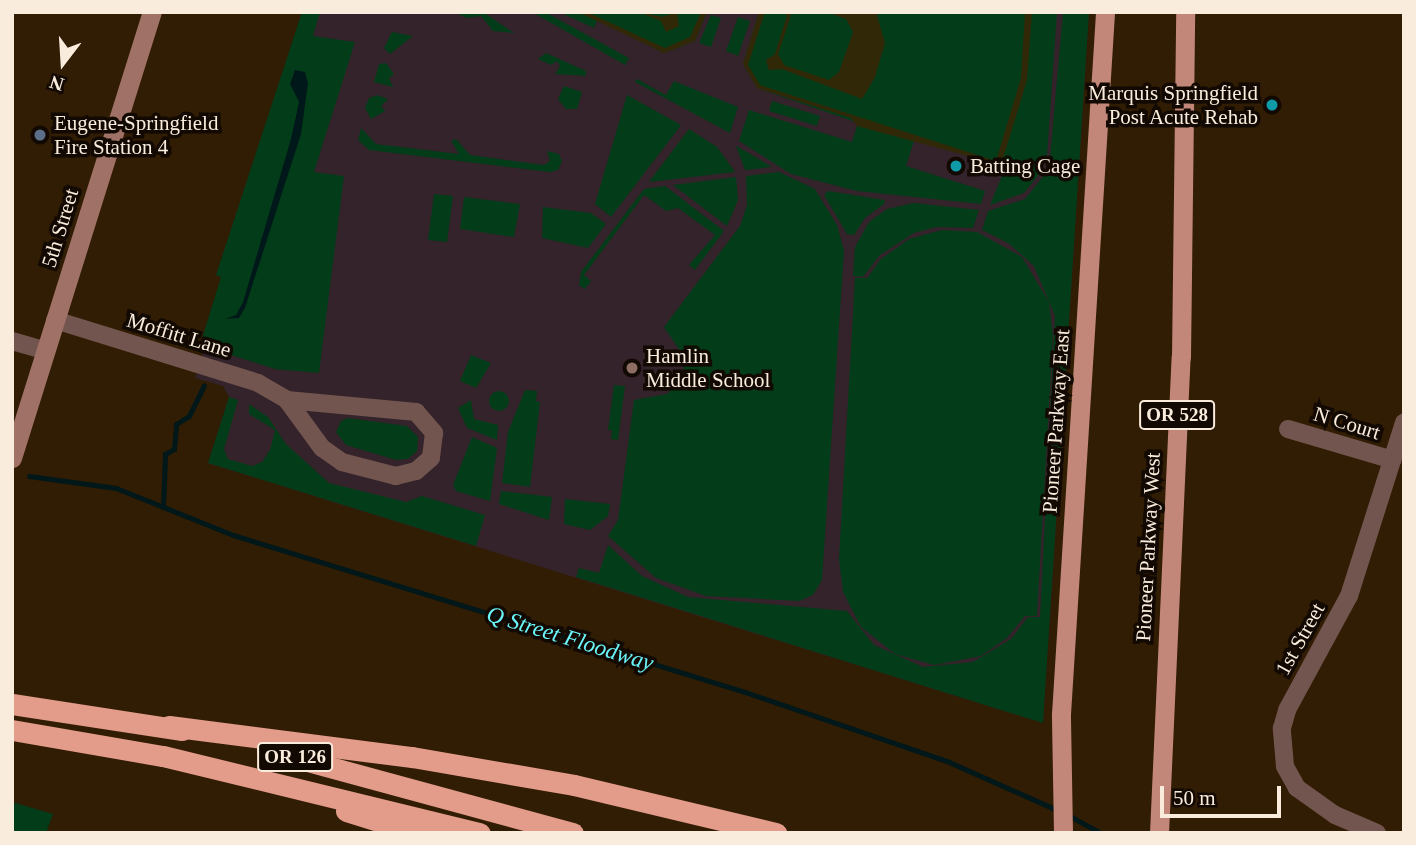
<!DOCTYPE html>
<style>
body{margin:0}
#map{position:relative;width:1416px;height:845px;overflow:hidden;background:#311c04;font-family:Georgia,serif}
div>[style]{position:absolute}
.education>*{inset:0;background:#34232a}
.green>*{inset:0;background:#033c19}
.round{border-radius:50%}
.sand>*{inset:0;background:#302807}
.water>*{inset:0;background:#001819}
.stream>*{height:5px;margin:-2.5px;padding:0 2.5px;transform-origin:2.5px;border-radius:2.5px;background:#001819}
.minor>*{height:18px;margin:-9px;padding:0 9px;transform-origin:9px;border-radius:9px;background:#72554e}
.secondary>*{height:19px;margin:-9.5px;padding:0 9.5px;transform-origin:9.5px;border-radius:9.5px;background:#a07166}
.primary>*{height:19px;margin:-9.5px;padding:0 9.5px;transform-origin:9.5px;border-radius:9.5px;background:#c38779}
.motorway>*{height:21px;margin:-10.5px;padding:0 10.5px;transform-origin:10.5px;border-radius:10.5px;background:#e39b8a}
.dots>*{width:19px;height:19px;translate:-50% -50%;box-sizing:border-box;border:4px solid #120902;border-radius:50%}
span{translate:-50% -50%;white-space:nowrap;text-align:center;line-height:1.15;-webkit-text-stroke:7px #120902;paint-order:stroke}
.shield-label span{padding:2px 5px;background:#120902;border:2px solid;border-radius:5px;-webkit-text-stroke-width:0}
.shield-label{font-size:19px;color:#faecdd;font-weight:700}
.poi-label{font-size:21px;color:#faecdd}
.right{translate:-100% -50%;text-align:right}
.left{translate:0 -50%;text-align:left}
.street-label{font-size:21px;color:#faecdd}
.water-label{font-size:23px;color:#6af6fa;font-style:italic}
.frame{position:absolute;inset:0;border:14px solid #faecdd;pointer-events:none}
.north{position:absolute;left:28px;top:28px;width:70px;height:70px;-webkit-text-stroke:5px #120902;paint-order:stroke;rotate:197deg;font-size:19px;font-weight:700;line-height:28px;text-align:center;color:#faecdd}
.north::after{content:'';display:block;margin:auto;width:24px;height:32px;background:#faecdd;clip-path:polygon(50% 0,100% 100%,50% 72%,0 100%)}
.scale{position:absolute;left:1160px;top:786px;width:121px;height:32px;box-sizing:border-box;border:4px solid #faecdd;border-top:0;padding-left:9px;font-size:21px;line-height:24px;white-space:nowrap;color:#faecdd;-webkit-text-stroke:5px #120902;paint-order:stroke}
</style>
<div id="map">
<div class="education">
<i style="clip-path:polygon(302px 12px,1089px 12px,1043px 723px,208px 463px,229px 397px,223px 386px,195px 378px,205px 347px,244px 359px,260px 350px,350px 49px,296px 32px)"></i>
</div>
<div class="green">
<i style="clip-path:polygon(302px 12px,320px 12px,313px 36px,355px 42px,314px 172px,344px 176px,319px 373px,275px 369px,200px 345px,221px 277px,216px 275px)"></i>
<i style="clip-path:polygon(454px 12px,483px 12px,514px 33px,493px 31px,481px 16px,467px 18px)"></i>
<i style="clip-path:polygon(532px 12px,545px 12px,629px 58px,625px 65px)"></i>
<i style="clip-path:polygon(559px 12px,707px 12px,695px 41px,664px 53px,605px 23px,597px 21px,594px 28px)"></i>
<i style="clip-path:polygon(759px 12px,1057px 12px,1047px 155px,1041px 172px,1024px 193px,990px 205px,1006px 166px,915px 138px,906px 166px,985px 191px,981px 204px,857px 191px,791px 174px,739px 141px,749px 110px,852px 142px,858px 123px,757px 88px,743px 64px)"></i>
<i style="clip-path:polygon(1063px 12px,1089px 12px,1043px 723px,576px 577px,579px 568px,599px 573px,608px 545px,642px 576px,688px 597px,847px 611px,874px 645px,923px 667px,973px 662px,1011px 639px,1028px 617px,1040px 617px,1055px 316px,1034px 266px,1008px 243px,982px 230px,988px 211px,1025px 199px,1049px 169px)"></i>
<i style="clip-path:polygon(711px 15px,721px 18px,711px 47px,699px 43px)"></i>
<i style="clip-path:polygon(738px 17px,750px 21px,738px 56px,726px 51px)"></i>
<i style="clip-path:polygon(392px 32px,413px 36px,390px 54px,384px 48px)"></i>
<i style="clip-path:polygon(546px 53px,586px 71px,586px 76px,555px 74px,560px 66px,557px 61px,551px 65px,538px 59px)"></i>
<i style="clip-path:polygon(386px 63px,394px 74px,389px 78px,393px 87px,374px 82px,379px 64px)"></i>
<i style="clip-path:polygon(637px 79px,666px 95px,674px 81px,738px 107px,730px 133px,635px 82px)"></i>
<i style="clip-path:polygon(564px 86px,582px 92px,577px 109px,566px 109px,558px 99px)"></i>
<i style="clip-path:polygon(377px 95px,388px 99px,381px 106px,385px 111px,371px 119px,365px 108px,369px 98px)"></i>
<i style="clip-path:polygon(627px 95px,681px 125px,611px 217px,595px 204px)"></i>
<i style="clip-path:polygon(772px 101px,820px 116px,817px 126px,769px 111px)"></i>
<i style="clip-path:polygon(361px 128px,376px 144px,459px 154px,451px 141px,456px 139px,470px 155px,544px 165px,550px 161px,547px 151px,559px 154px,562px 161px,558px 170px,550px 172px,369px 150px,358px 140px)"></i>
<i style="clip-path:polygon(689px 129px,717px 147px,735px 172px,649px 182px)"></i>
<i style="clip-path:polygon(736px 146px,747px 152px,772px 167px,745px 170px)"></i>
<i style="clip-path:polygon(779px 172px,815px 189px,837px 225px,844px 251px,822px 580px,813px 595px,799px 601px,706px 596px,656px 578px,608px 536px,618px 520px,634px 400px,667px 394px,684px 376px,683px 355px,664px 327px,740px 226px,747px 205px,746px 176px)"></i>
<i style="clip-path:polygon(736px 177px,738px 200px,727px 226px,673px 185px)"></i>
<i style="clip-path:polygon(665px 186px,724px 231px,695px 270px,689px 265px,715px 235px,678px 208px,666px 211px,644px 195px,584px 275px,591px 281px,585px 289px,579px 285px,581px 272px,644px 189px)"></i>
<i style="clip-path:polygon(828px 191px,885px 200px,884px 204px,865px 218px,854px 235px,847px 234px,824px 195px)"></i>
<i style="clip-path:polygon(434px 194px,453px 196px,447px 242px,428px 240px)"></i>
<i style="clip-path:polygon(464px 197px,520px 204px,514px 237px,460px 229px)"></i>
<i style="clip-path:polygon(914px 203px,979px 210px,973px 228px,936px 227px,914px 233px,880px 255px,863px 277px,853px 276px,855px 247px,869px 222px,887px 209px)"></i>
<i style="clip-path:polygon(543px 207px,591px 213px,606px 224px,588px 248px,542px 238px)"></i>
<i style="clip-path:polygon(942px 230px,977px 232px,1022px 257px,1049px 302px,1053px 335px,1037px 616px,1025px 616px,1007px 638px,981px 656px,934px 665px,895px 654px,861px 627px,843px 592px,839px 559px,855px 278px,867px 278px,881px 259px,909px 239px)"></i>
<i style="clip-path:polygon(471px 355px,491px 363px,476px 388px,460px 381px)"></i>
<i style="clip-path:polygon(614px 385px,625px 386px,618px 440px,611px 439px,612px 430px,608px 430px)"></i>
<i style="clip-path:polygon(525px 390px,537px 391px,536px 401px,540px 402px,530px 487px,502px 483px,508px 432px)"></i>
<i class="round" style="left:489px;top:391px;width:20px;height:20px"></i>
<i style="clip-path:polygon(229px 397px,238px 400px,224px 449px,228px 459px,252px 466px,262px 462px,270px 450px,275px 430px,249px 414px,249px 404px,268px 417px,286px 444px,329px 483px,406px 502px,422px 496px,485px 515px,476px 546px,208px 463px)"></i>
<i style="clip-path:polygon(471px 400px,474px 419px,498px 425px,497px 440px,467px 428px,458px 408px)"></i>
<i style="clip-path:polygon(348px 418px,407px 426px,418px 437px,417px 451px,408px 459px,396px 460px,346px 445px,336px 432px,341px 421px)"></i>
<i style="clip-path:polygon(472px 437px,497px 448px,490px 501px,456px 491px,453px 485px)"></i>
<i style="clip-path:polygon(501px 491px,552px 497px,549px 520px,499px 504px)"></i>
<i style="clip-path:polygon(565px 499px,610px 504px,608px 516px,590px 530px,564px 524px)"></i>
<i style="clip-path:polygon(12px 802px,53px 814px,46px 833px,12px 833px)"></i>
</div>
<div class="sand">
<i style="clip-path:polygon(578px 12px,587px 12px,665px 48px,690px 37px,701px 12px,707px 12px,695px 41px,664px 53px)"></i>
<i style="clip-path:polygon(639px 12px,662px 17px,677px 12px,679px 26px,666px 32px,661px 21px)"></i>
<i style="clip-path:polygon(759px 12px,765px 12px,748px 65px,760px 85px,996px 161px,1021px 78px,1025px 12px,1032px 12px,1027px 80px,1001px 165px,857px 126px,851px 118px,757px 88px,743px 64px)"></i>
<i style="clip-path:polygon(784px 12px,792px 12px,778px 54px,784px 65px,829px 80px,839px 72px,853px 32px,846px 19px,826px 12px,876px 12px,885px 43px,875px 77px,862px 99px,782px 69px,769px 70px,766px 60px,775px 54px,787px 16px)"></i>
</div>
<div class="water">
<i style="clip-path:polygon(295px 70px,305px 72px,308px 83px,301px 134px,245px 308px,239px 318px,225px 319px,236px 315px,243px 302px,291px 139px,299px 102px,290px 84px)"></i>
</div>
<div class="stream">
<i style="left:29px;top:476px;width:88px;rotate:7.9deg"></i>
<i style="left:116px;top:488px;width:126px;rotate:21.9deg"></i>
<i style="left:233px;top:535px;width:536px;rotate:17.05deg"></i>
<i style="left:745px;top:692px;width:216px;rotate:18.9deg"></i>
<i style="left:949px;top:762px;width:120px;rotate:24deg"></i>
<i style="left:163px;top:507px;width:53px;rotate:-87.8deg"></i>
<i style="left:165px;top:454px;width:10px;rotate:-29deg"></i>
<i style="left:174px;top:449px;width:25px;rotate:-85deg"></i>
<i style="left:176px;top:424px;width:15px;rotate:-32deg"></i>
<i style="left:189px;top:416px;width:34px;rotate:-64deg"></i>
<i style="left:1068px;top:815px;width:38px;rotate:29deg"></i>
</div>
<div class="minor">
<i style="left:55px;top:320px;width:213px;rotate:17.2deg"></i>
<i style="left:258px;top:383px;width:34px;rotate:30deg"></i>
<i style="left:287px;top:400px;width:130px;rotate:5.3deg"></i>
<i style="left:416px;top:412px;width:28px;rotate:49deg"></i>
<i style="left:434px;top:433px;width:25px;rotate:97deg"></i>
<i style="left:431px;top:458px;width:20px;rotate:139deg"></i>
<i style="left:416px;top:471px;width:21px;rotate:166deg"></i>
<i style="left:396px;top:476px;width:56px;rotate:-165.5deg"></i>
<i style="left:342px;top:462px;width:24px;rotate:-145deg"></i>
<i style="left:322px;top:448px;width:59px;rotate:-126.1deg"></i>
<i style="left:12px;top:341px;width:35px;rotate:16deg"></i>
<i style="left:1288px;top:429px;width:109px;rotate:16.4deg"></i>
<i style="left:1377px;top:833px;width:46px;rotate:-156.8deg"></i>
<i style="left:1335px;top:815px;width:47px;rotate:-144.6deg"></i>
<i style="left:1297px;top:788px;width:25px;rotate:-119deg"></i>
<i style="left:1285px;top:766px;width:38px;rotate:-95deg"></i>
<i style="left:1282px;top:728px;width:19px;rotate:-74deg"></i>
<i style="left:1287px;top:710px;width:130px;rotate:-61.5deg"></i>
<i style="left:1349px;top:596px;width:182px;rotate:-72.4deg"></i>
</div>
<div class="secondary">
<i style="left:12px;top:458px;width:467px;rotate:-72.6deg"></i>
</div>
<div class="primary">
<i style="left:1063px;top:833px;width:119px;rotate:-91deg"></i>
<i style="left:1061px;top:714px;width:703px;rotate:-86.41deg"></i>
<i style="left:1159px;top:833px;width:477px;rotate:-87.4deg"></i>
<i style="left:1181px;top:357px;width:345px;rotate:-89.3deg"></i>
</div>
<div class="motorway">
<i style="left:12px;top:704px;width:172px;rotate:8.7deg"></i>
<i style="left:169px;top:726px;width:245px;rotate:7.3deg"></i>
<i style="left:412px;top:757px;width:164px;rotate:9.8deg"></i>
<i style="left:574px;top:785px;width:208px;rotate:13.4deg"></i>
<i style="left:12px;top:730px;width:153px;rotate:9.8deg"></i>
<i style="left:163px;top:756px;width:326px;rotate:13.7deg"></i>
<i style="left:267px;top:750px;width:317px;rotate:15.2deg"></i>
<i style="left:346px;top:811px;width:73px;rotate:17.4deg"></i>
</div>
<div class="dots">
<i style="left:1272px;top:105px;background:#0f9aa8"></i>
<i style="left:40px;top:135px;background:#5c6f8a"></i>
<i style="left:956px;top:166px;background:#0f9aa8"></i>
<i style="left:632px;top:368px;background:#8d6e63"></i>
</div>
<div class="shield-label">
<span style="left:1177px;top:415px">OR 528</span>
<span style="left:295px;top:757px">OR 126</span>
</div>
<div class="poi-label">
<span class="right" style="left:1258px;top:105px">Marquis Springfield<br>Post Acute Rehab</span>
<span class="left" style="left:54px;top:135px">Eugene-Springfield<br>Fire Station 4</span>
<span class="left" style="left:970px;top:166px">Batting Cage</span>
<span class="left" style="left:646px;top:368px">Hamlin<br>Middle School</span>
</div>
<div class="street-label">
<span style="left:60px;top:228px;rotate:-73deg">5th Street</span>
<span style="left:179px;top:335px;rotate:17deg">Moffitt Lane</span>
<span style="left:1056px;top:421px;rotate:-86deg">Pioneer Parkway East</span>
<span style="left:1347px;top:423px;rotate:17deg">N Court</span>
<span style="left:1148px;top:547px;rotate:-87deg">Pioneer Parkway West</span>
<span style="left:1300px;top:639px;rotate:-61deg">1st Street</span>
</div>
<div class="water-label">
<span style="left:570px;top:639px;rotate:17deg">Q Street Floodway</span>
</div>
<div class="frame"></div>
<div class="north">N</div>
<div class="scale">50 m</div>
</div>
